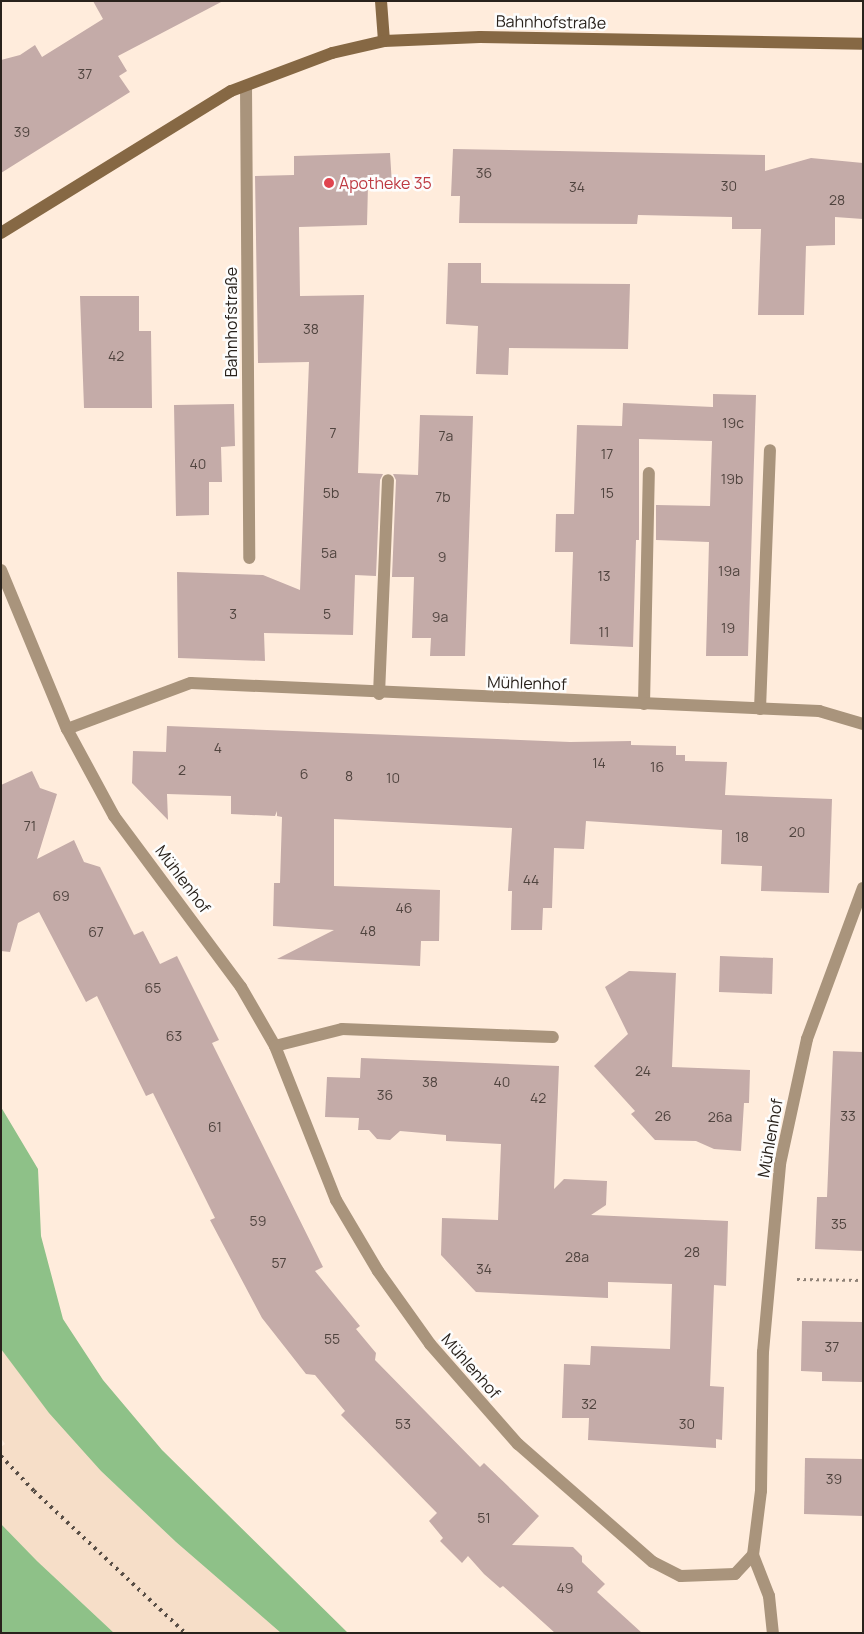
<!DOCTYPE html>
<meta charset="utf-8">
<style>
body{margin:0}
#map{position:relative;width:864px;height:1634px;overflow:hidden;background:#ffecdc;font-family:Manrope,sans-serif}
div>[style]{position:absolute}
.built>*{inset:0;background:#f6dec8}
.forest>*{inset:0;background:#8ec188}
.building>*{inset:0;background:#c4aba8}
.path>*{height:3px;margin-top:-1.5px;transform-origin:0;background:repeating-linear-gradient(90deg,#8f8277 0 2.5px,transparent 0 6.5px)}
.lane>*{height:12px;margin:-6px;padding:0 6px;transform-origin:6px;border-radius:6px;background:#a9947c}
.street>*{height:12px;margin:-6px;padding:0 6px;transform-origin:6px;border-radius:6px;background:#a9947c}
.secondary>*{height:12px;margin:-6px;padding:0 6px;transform-origin:6px;border-radius:6px;background:#866844}
.rail>*{height:4px;margin-top:-2px;transform-origin:0;background:repeating-linear-gradient(90deg,#584e46 0 2.5px,transparent 0 7.5px)}
.dots>*{width:14px;height:14px;translate:-50% -50%;box-sizing:border-box;border:2px solid #fdfdfd;border-radius:50%}
span{translate:-50% -50%;white-space:nowrap;text-align:center;line-height:1.15;-webkit-text-stroke:5px #fdfdfd;paint-order:stroke}
.number-label{font-size:14px;color:#50443f}
.number-label span{-webkit-text-stroke-width:0}
.street-label{font-size:16px;color:#29221c}
.health-label{font-size:16px;color:#be3a42}
.left{translate:0 -50%;text-align:left}
.frame{position:absolute;inset:0;border:2px solid #29221c;pointer-events:none}
</style>
<div id="map">
<div class="built">
<i style="clip-path:polygon(1px 1349px,101px 1471px,176px 1542px,281px 1633px,114px 1633px,37px 1561px,1px 1524px,1px 1447px,5px 1444px,1px 1438px)"></i>
</div>
<div class="forest">
<i style="clip-path:polygon(1px 1107px,38px 1169px,41px 1236px,63px 1319px,103px 1380px,162px 1450px,348px 1633px,281px 1633px,176px 1542px,101px 1471px,49px 1413px,1px 1349px)"></i>
<i style="clip-path:polygon(1px 1524px,37px 1561px,114px 1633px,1px 1633px)"></i>
</div>
<div class="building">
<i style="clip-path:polygon(93px 1px,223px 1px,118px 56px,127px 71px,119px 76px,130px 92px,1px 173px,1px 60px,20px 55px,35px 45px,42px 57px,103px 19px)"></i>
<i style="clip-path:polygon(453px 149px,765px 155px,765px 171px,811px 158px,863px 163px,863px 219px,835px 217px,835px 245px,806px 246px,804px 315px,758px 315px,761px 229px,732px 229px,732px 217px,638px 215px,637px 224px,459px 223px,460px 196px,451px 196px)"></i>
<i style="clip-path:polygon(390px 153px,392px 185px,368px 185px,367px 225px,299px 227px,300px 296px,364px 295px,358px 473px,383px 474px,380px 480px,376px 576px,355px 575px,353px 635px,264px 633px,265px 661px,178px 658px,177px 572px,263px 575px,300px 590px,309px 362px,258px 363px,255px 176px,294px 175px,294px 156px)"></i>
<i style="clip-path:polygon(448px 263px,481px 263px,481px 283px,630px 284px,628px 349px,509px 348px,508px 375px,476px 374px,478px 326px,446px 324px)"></i>
<i style="clip-path:polygon(80px 296px,139px 296px,139px 331px,151px 331px,152px 408px,84px 408px)"></i>
<i style="clip-path:polygon(713px 394px,756px 395px,748px 656px,706px 656px,709px 542px,656px 540px,656px 505px,710px 506px,712px 441px,639px 439px,639px 540px,636px 540px,633px 647px,570px 644px,573px 552px,555px 552px,556px 514px,574px 514px,577px 425px,622px 426px,623px 403px,713px 407px)"></i>
<i style="clip-path:polygon(234px 404px,235px 446px,221px 447px,222px 482px,209px 482px,209px 515px,176px 516px,174px 405px)"></i>
<i style="clip-path:polygon(420px 415px,473px 416px,465px 656px,430px 656px,431px 638px,412px 638px,414px 577px,392px 577px,396px 480px,393px 474px,418px 475px)"></i>
<i style="clip-path:polygon(167px 726px,570px 742px,631px 741px,631px 745px,676px 746px,676px 755px,685px 755px,685px 761px,727px 762px,725px 795px,832px 799px,829px 893px,761px 891px,762px 866px,721px 864px,722px 830px,586px 821px,584px 849px,554px 848px,552px 908px,543px 908px,542px 930px,511px 930px,512px 891px,508px 891px,512px 828px,334px 819px,334px 886px,440px 890px,439px 941px,421px 941px,420px 966px,277px 959px,334px 930px,273px 926px,274px 883px,280px 883px,282px 817px,277px 816px,277px 811px,275px 816px,231px 814px,231px 796px,167px 794px,168px 820px,132px 783px,133px 751px,166px 752px)"></i>
<i style="clip-path:polygon(32px 771px,40px 788px,57px 794px,37px 859px,74px 840px,84px 862px,100px 867px,134px 935px,143px 931px,160px 964px,177px 956px,219px 1040px,212px 1043px,323px 1267px,315px 1271px,360px 1326px,356px 1329px,376px 1353px,375px 1360px,480px 1467px,484px 1463px,539px 1516px,512px 1545px,573px 1547px,582px 1556px,582px 1562px,605px 1584px,597px 1592px,642px 1633px,555px 1633px,503px 1586px,500px 1588px,484px 1574px,468px 1556px,462px 1563px,440px 1541px,443px 1538px,429px 1521px,437px 1513px,341px 1415px,345px 1411px,315px 1375px,306px 1374px,262px 1318px,210px 1220px,215px 1218px,153px 1093px,146px 1096px,97px 996px,86px 1002px,39px 912px,18px 923px,10px 952px,1px 951px,1px 785px)"></i>
<i style="clip-path:polygon(720px 956px,773px 958px,772px 994px,719px 992px)"></i>
<i style="clip-path:polygon(629px 971px,676px 973px,672px 1067px,750px 1070px,749px 1103px,744px 1103px,741px 1151px,714px 1149px,696px 1141px,655px 1140px,631px 1114px,635px 1111px,594px 1066px,628px 1034px,605px 987px)"></i>
<i style="clip-path:polygon(833px 1051px,863px 1052px,863px 1251px,815px 1249px,817px 1197px,827px 1197px)"></i>
<i style="clip-path:polygon(361px 1058px,559px 1066px,554px 1189px,564px 1179px,607px 1181px,606px 1205px,591px 1215px,728px 1221px,726px 1286px,714px 1285px,710px 1386px,724px 1387px,722px 1440px,716px 1439px,716px 1448px,588px 1440px,589px 1418px,562px 1418px,564px 1364px,590px 1365px,591px 1346px,670px 1349px,672px 1284px,608px 1282px,608px 1298px,476px 1292px,441px 1255px,442px 1218px,498px 1220px,501px 1144px,446px 1141px,446px 1135px,400px 1131px,390px 1140px,377px 1139px,369px 1130px,358px 1130px,359px 1118px,325px 1117px,327px 1077px,360px 1078px)"></i>
<i style="clip-path:polygon(802px 1321px,863px 1322px,863px 1382px,822px 1381px,822px 1372px,801px 1371px)"></i>
<i style="clip-path:polygon(805px 1458px,863px 1459px,863px 1516px,804px 1514px)"></i>
</div>
<div class="path">
<i style="left:797px;top:1279px;width:66px;rotate:0.9deg"></i>
</div>
<div class="lane">
<i style="left:760px;top:709px;width:259px;rotate:-87.8deg"></i>
</div>
<div class="street">
<i style="left:246px;top:86px;width:472px;rotate:89.6deg"></i>
<i style="left:1px;top:570px;width:172px;rotate:67.5deg"></i>
<i style="left:67px;top:729px;width:99px;rotate:61.6deg"></i>
<i style="left:114px;top:816px;width:213px;rotate:53.4deg"></i>
<i style="left:241px;top:987px;width:68px;rotate:60deg"></i>
<i style="left:275px;top:1046px;width:166px;rotate:68.4deg"></i>
<i style="left:336px;top:1200px;width:82px;rotate:59.4deg"></i>
<i style="left:378px;top:1271px;width:90px;rotate:54.5deg"></i>
<i style="left:430px;top:1344px;width:133px;rotate:48.7deg"></i>
<i style="left:518px;top:1444px;width:179px;rotate:41.2deg"></i>
<i style="left:653px;top:1562px;width:31px;rotate:27deg"></i>
<i style="left:681px;top:1576px;width:54px;rotate:-2.1deg"></i>
<i style="left:735px;top:1574px;width:26px;rotate:-47deg"></i>
<i style="left:753px;top:1555px;width:64px;rotate:-82.9deg"></i>
<i style="left:761px;top:1491px;width:139px;rotate:-89.2deg"></i>
<i style="left:763px;top:1352px;width:189px;rotate:-84.8deg"></i>
<i style="left:780px;top:1164px;width:128px;rotate:-77.8deg"></i>
<i style="left:807px;top:1039px;width:161px;rotate:-69.7deg"></i>
<i style="left:379px;top:694px;width:214px;rotate:-87.6deg"></i>
<i style="left:644px;top:704px;width:231px;rotate:-88.8deg"></i>
<i style="left:67px;top:729px;width:132px;rotate:-20.4deg"></i>
<i style="left:191px;top:683px;width:629px;rotate:2.55deg"></i>
<i style="left:819px;top:711px;width:46px;rotate:16.5deg"></i>
<i style="left:275px;top:1046px;width:69px;rotate:-14.2deg"></i>
<i style="left:342px;top:1029px;width:211px;rotate:2.2deg"></i>
<i style="left:753px;top:1555px;width:44px;rotate:68.7deg"></i>
<i style="left:769px;top:1596px;width:37px;rotate:84deg"></i>
</div>
<div class="secondary">
<i style="left:381px;top:1px;width:40px;rotate:85.7deg"></i>
<i style="left:1px;top:233px;width:270px;rotate:-31.7deg"></i>
<i style="left:231px;top:91px;width:108px;rotate:-20.6deg"></i>
<i style="left:332px;top:53px;width:53px;rotate:-13deg"></i>
<i style="left:384px;top:41px;width:96px;rotate:-2.4deg"></i>
<i style="left:480px;top:37px;width:383px;rotate:1deg"></i>
</div>
<div class="rail">
<i style="left:1px;top:1456px;width:48px;rotate:46.7deg"></i>
<i style="left:34px;top:1491px;width:207px;rotate:43.2deg"></i>
</div>
<div class="dots">
<i style="left:329px;top:183px;background:#e0444e"></i>
</div>
<div class="number-label">
<span style="left:85px;top:74px">37</span>
<span style="left:22px;top:132px">39</span>
<span style="left:484px;top:173px">36</span>
<span style="left:729px;top:186px">30</span>
<span style="left:577px;top:187px">34</span>
<span style="left:837px;top:200px">28</span>
<span style="left:311px;top:329px">38</span>
<span style="left:116px;top:356px">42</span>
<span style="left:733px;top:423px">19c</span>
<span style="left:333px;top:433px">7</span>
<span style="left:446px;top:436px">7a</span>
<span style="left:607px;top:454px">17</span>
<span style="left:198px;top:464px">40</span>
<span style="left:732px;top:479px">19b</span>
<span style="left:331px;top:493px">5b</span>
<span style="left:607px;top:493px">15</span>
<span style="left:443px;top:497px">7b</span>
<span style="left:329px;top:553px">5a</span>
<span style="left:442px;top:557px">9</span>
<span style="left:729px;top:571px">19a</span>
<span style="left:604px;top:576px">13</span>
<span style="left:233px;top:614px">3</span>
<span style="left:327px;top:614px">5</span>
<span style="left:440px;top:617px">9a</span>
<span style="left:728px;top:628px">19</span>
<span style="left:604px;top:632px">11</span>
<span style="left:218px;top:748px">4</span>
<span style="left:599px;top:763px">14</span>
<span style="left:657px;top:767px">16</span>
<span style="left:182px;top:770px">2</span>
<span style="left:304px;top:774px">6</span>
<span style="left:349px;top:776px">8</span>
<span style="left:393px;top:778px">10</span>
<span style="left:30px;top:826px">71</span>
<span style="left:797px;top:832px">20</span>
<span style="left:742px;top:837px">18</span>
<span style="left:531px;top:880px">44</span>
<span style="left:61px;top:896px">69</span>
<span style="left:404px;top:908px">46</span>
<span style="left:368px;top:931px">48</span>
<span style="left:96px;top:932px">67</span>
<span style="left:153px;top:988px">65</span>
<span style="left:174px;top:1036px">63</span>
<span style="left:643px;top:1071px">24</span>
<span style="left:430px;top:1082px">38</span>
<span style="left:502px;top:1082px">40</span>
<span style="left:385px;top:1095px">36</span>
<span style="left:538px;top:1098px">42</span>
<span style="left:663px;top:1116px">26</span>
<span style="left:848px;top:1116px">33</span>
<span style="left:720px;top:1117px">26a</span>
<span style="left:215px;top:1127px">61</span>
<span style="left:258px;top:1221px">59</span>
<span style="left:839px;top:1224px">35</span>
<span style="left:692px;top:1252px">28</span>
<span style="left:577px;top:1257px">28a</span>
<span style="left:279px;top:1263px">57</span>
<span style="left:484px;top:1269px">34</span>
<span style="left:332px;top:1339px">55</span>
<span style="left:832px;top:1347px">37</span>
<span style="left:589px;top:1404px">32</span>
<span style="left:403px;top:1424px">53</span>
<span style="left:687px;top:1424px">30</span>
<span style="left:834px;top:1479px">39</span>
<span style="left:484px;top:1518px">51</span>
<span style="left:565px;top:1588px">49</span>
</div>
<div class="street-label">
<span style="left:551px;top:22px;rotate:1deg">Bahnhofstraße</span>
<span style="left:231px;top:322px;rotate:-90deg">Bahnhofstraße</span>
<span style="left:527px;top:683px;rotate:2deg">Mühlenhof</span>
<span style="left:183px;top:879px;rotate:53deg">Mühlenhof</span>
<span style="left:770px;top:1138px;rotate:-80deg">Mühlenhof</span>
<span style="left:471px;top:1366px;rotate:49deg">Mühlenhof</span>
</div>
<div class="health-label">
<span class="left" style="left:339px;top:183px">Apotheke 35</span>
</div>
<div class="frame"></div>
</div>
